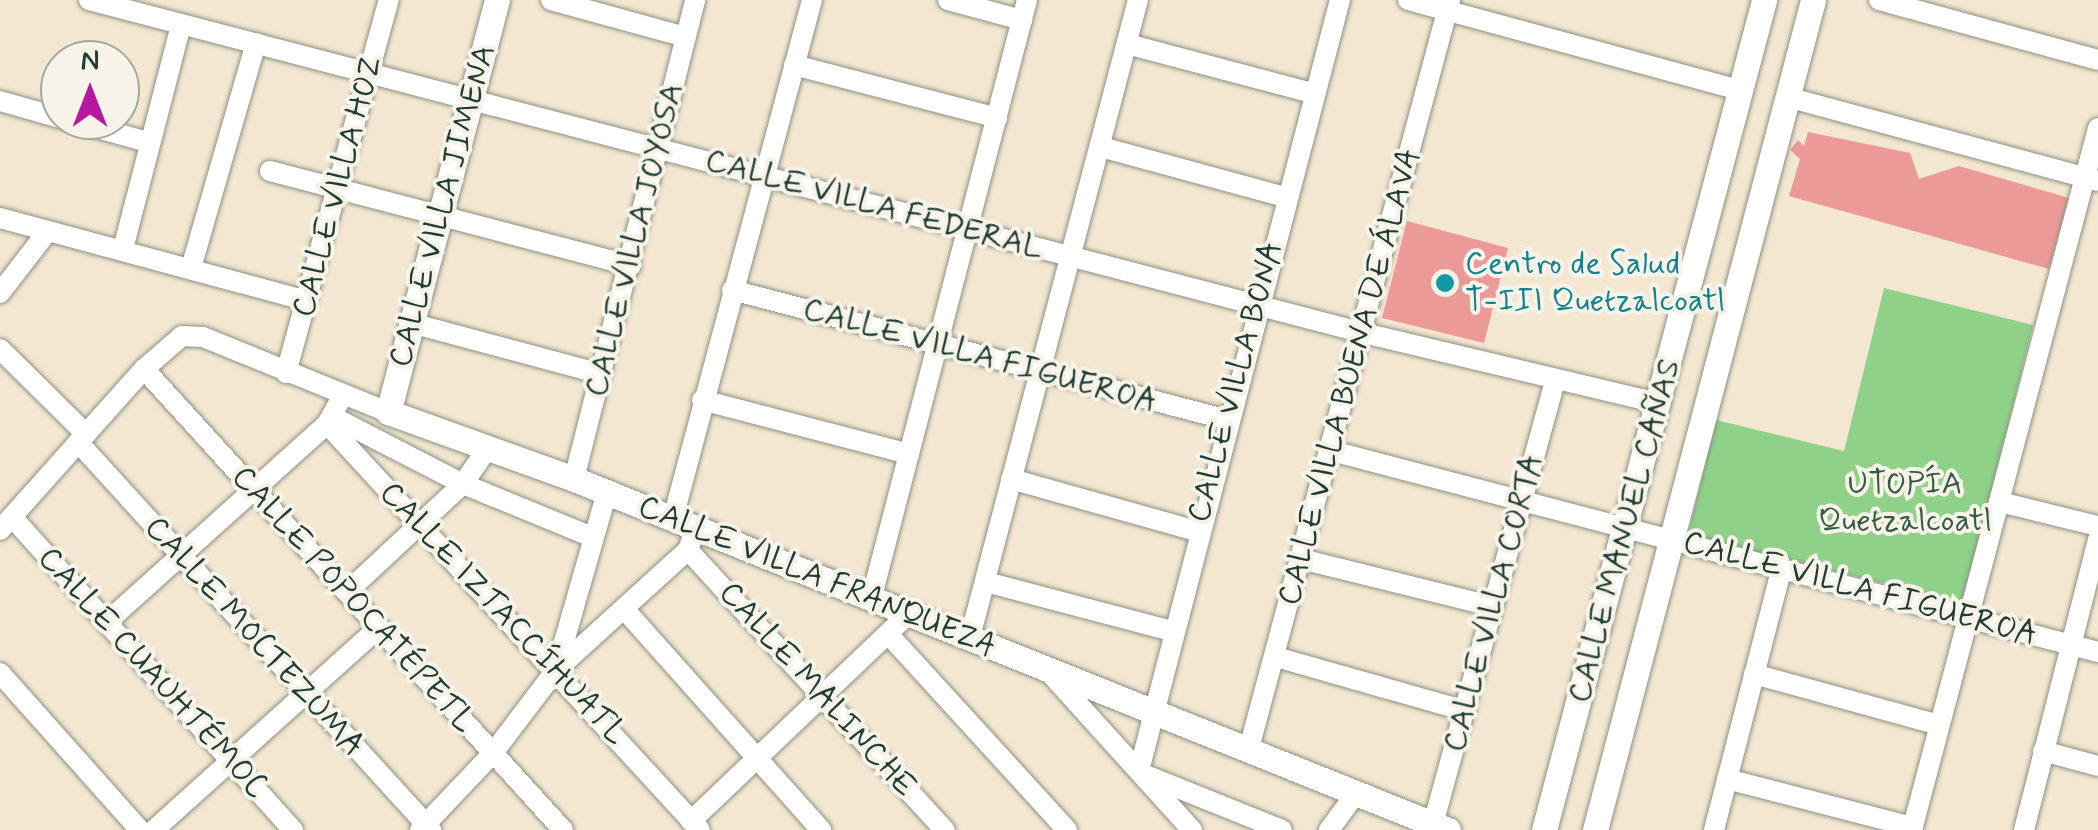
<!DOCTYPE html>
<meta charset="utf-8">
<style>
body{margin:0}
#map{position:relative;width:2098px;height:830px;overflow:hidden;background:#f4e7d1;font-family:Mynerve,sans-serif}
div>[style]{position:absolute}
.green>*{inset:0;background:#8fd188}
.building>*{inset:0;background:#ec9a97}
.roads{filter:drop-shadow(0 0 2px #8a9282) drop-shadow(0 0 2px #8a9282)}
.minor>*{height:20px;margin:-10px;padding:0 10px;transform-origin:10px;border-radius:10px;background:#fff}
.tertiary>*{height:25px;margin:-12.5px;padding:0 12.5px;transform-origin:12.5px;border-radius:12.5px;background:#fff}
.dots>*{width:28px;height:28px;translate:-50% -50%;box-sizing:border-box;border:5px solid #f7f3e8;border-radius:50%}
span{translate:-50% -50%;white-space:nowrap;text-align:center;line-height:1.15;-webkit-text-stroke:8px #f7f3e8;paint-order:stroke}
.street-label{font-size:32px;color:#1f3d34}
.culture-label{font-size:32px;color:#0d838f}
.left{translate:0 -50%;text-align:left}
.park-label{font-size:32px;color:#355b45}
.north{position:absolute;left:40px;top:40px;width:100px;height:100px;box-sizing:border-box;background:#f7f3e8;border:2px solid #a1aaa0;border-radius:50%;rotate:0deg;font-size:28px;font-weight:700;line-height:40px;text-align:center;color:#1f3d34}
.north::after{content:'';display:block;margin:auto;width:35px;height:45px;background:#b5179e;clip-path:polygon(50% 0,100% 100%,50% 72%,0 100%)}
</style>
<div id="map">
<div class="green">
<i style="clip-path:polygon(1884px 288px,2033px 325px,1964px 603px,1688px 535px,1716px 420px,1844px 451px)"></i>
</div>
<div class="building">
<i style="clip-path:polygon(1808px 132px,1910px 153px,1919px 179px,1959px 166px,2069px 198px,2049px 269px,1789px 196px,1800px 159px,1790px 150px,1798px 140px,1804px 146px)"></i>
<i style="clip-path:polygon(1407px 221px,1508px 248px,1484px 343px,1382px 318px)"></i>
</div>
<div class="roads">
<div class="minor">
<i style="left:89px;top:0;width:1318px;rotate:14.64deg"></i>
<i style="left:1364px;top:333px;width:305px;rotate:13.4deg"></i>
<i style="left:551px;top:0;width:139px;rotate:15.4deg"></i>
<i style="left:948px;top:0;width:77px;rotate:15.1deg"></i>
<i style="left:1408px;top:0;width:347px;rotate:15.2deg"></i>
<i style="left:1879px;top:0;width:227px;rotate:15.3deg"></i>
<i style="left:1127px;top:44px;width:192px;rotate:14.8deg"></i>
<i style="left:794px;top:65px;width:210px;rotate:14.6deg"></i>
<i style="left:1787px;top:97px;width:322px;rotate:15.1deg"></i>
<i style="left:0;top:101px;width:62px;rotate:15.8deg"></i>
<i style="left:69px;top:120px;width:82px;rotate:15.6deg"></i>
<i style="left:1101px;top:147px;width:191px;rotate:15.2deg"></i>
<i style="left:270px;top:171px;width:373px;rotate:14.7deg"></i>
<i style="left:0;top:218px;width:318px;rotate:15.1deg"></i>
<i style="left:123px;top:249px;width:232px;rotate:-75.5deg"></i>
<i style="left:191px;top:268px;width:234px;rotate:-73.9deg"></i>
<i style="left:732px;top:290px;width:513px;rotate:14.69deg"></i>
<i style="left:0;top:293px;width:78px;rotate:-52.3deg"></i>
<i style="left:411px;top:323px;width:197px;rotate:15deg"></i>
<i style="left:0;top:349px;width:121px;rotate:44.7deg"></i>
<i style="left:144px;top:369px;width:623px;rotate:47.73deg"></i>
<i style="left:286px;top:373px;width:387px;rotate:-74.6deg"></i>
<i style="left:343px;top:395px;width:33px;rotate:119deg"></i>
<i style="left:327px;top:424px;width:551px;rotate:47.43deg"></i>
<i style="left:702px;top:400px;width:214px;rotate:14.6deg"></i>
<i style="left:333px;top:417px;width:146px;rotate:27.3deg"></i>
<i style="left:463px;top:484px;width:137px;rotate:22.3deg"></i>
<i style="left:78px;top:442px;width:525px;rotate:47.7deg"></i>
<i style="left:1332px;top:451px;width:792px;rotate:14.7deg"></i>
<i style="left:574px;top:479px;width:494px;rotate:-75.8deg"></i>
<i style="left:1011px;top:479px;width:192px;rotate:15.7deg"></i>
<i style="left:2000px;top:502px;width:101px;rotate:13.8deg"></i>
<i style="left:12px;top:517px;width:421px;rotate:48.1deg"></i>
<i style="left:673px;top:518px;width:536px;rotate:-74.98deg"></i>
<i style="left:0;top:530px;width:216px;rotate:-48.2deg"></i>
<i style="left:144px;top:369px;width:50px;rotate:-41deg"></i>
<i style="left:182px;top:336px;width:21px;rotate:3deg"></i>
<i style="left:203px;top:337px;width:200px;rotate:22.1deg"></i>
<i style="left:688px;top:550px;width:380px;rotate:47.5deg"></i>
<i style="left:1301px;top:559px;width:196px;rotate:13.9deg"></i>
<i style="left:986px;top:582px;width:191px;rotate:14.8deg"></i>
<i style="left:347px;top:592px;width:158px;rotate:-43deg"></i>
<i style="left:463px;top:484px;width:42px;rotate:-55.6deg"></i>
<i style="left:871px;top:600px;width:620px;rotate:-75.43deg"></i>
<i style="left:625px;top:610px;width:295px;rotate:48.3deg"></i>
<i style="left:107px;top:622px;width:296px;rotate:-42deg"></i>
<i style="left:889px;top:635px;width:264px;rotate:47.6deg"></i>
<i style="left:970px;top:637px;width:659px;rotate:-75.23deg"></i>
<i style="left:1276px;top:657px;width:197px;rotate:15.9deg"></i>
<i style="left:556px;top:670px;width:185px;rotate:-74deg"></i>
<i style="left:0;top:673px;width:210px;rotate:48.3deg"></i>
<i style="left:1050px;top:673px;width:212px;rotate:47.9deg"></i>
<i style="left:1754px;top:674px;width:192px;rotate:15.4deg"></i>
<i style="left:2043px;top:751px;width:57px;rotate:15.3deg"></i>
<i style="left:1248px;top:752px;width:779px;rotate:-74.96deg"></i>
<i style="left:1140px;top:767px;width:793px;rotate:-75.39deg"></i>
<i style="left:1148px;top:776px;width:144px;rotate:21.9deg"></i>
<i style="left:1727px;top:779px;width:192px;rotate:14.5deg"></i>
<i style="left:691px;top:821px;width:298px;rotate:-43.6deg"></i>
<i style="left:1433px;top:824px;width:459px;rotate:-74.6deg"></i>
<i style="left:154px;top:830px;width:302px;rotate:-42deg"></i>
<i style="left:420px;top:830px;width:106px;rotate:-46.5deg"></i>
<i style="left:493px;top:753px;width:104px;rotate:-52.8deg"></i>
<i style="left:556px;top:670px;width:178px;rotate:-42.3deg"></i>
<i style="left:688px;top:550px;width:24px;rotate:-71deg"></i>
<i style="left:1329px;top:830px;width:42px;rotate:-53.7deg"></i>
<i style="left:1714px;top:830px;width:271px;rotate:-75.5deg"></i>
<i style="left:1912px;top:830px;width:726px;rotate:-75.16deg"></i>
<i style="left:2024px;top:830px;width:300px;rotate:-75.7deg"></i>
</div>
<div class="tertiary">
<i style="left:497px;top:0;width:426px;rotate:104.8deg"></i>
<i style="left:388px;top:412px;width:198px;rotate:19.8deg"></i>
<i style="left:574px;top:479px;width:942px;rotate:21.88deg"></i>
<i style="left:1544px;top:830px;width:859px;rotate:-75.15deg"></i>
<i style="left:1595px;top:830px;width:858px;rotate:-75.28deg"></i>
</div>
</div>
<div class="dots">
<i style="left:1445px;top:283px;background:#0f9aa8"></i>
</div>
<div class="street-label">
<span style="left:338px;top:187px;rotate:-75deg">CALLE VILLA HOZ</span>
<span style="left:874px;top:205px;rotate:15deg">CALLE VILLA FEDERAL</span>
<span style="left:443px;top:206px;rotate:-75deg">CALLE VILLA JIMENA</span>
<span style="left:635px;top:240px;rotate:-76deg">CALLE VILLA JOYOSA</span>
<span style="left:980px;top:356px;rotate:15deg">CALLE VILLA FIGUEROA</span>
<span style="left:1350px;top:377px;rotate:-75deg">CALLE VILLA BUENA DE ÁLAVA</span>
<span style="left:1236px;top:382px;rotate:-75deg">CALLE VILLA BONA</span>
<span style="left:1625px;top:531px;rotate:-75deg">CALLE MANUEL CAÑAS</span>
<span style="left:817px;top:577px;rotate:22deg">CALLE VILLA FRANQUEZA</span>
<span style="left:1860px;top:589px;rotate:15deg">CALLE VILLA FIGUEROA</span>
<span style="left:353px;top:600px;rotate:48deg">CALLE POPOCATÉPETL</span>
<span style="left:1494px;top:603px;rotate:-75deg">CALLE VILLA CORTA</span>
<span style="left:503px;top:614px;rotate:47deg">CALLE IZTACCÍHUATL</span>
<span style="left:254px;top:637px;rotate:48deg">CALLE MOCTEZUMA</span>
<span style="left:152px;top:673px;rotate:48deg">CALLE CUAUHTÉMOC</span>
<span style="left:817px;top:690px;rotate:48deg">CALLE MALINCHE</span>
</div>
<div class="culture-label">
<span class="left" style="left:1465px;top:283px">Centro de Salud<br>T-III Quetzalcoatl</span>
</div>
<div class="park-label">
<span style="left:1905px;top:503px">UTOPÍA<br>Quetzalcoatl</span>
</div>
<div class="north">N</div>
</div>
